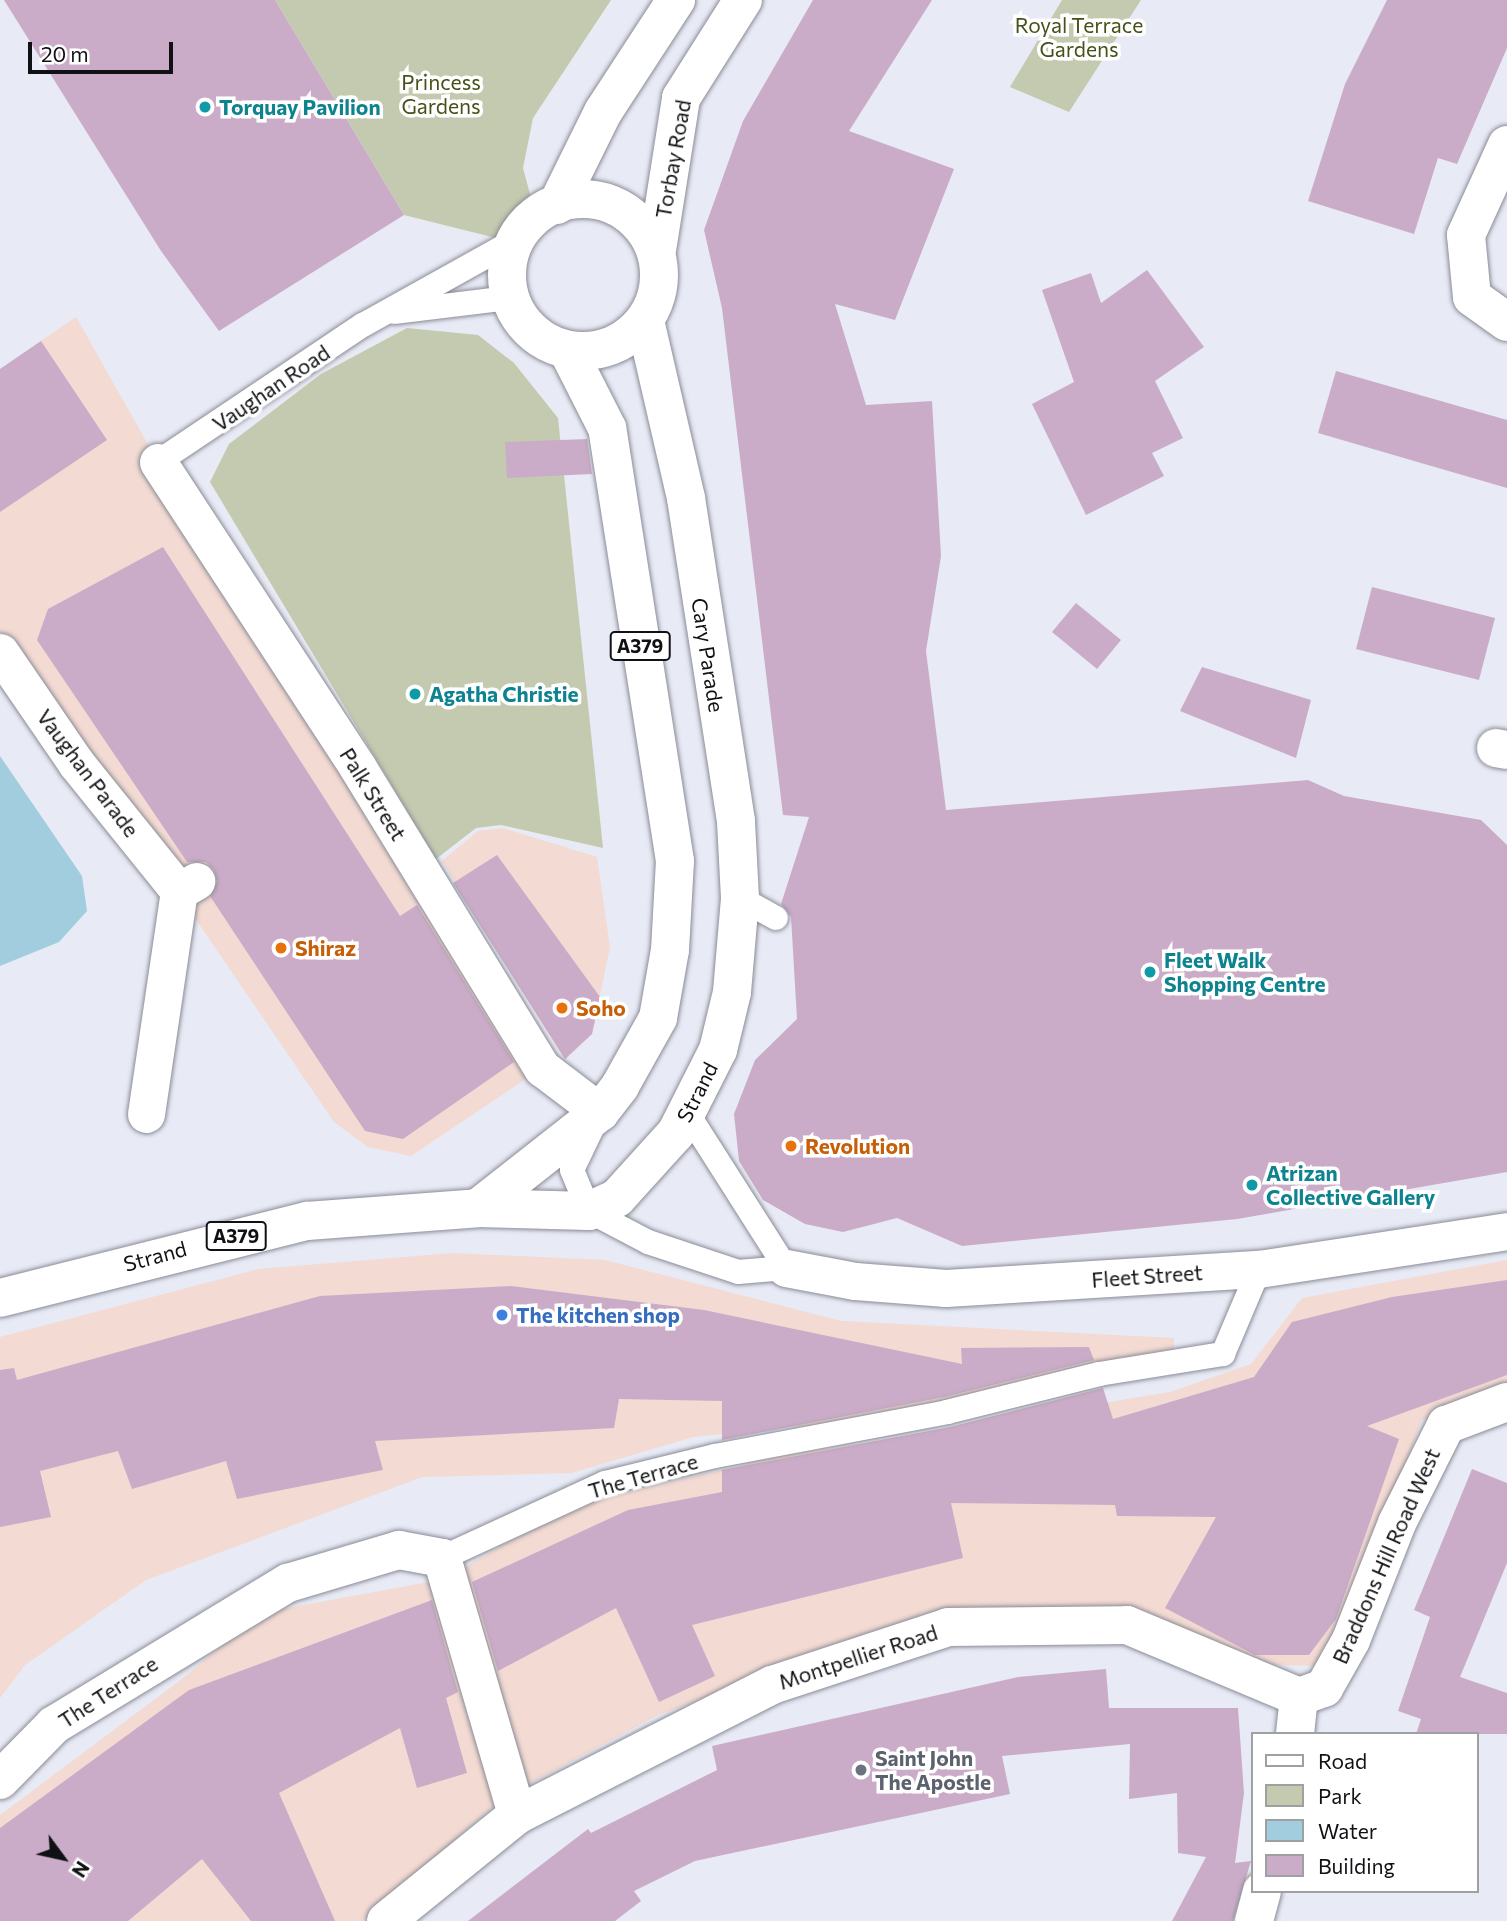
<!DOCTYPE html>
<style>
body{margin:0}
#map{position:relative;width:1507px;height:1921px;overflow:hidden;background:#e8eaf5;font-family:Commissioner,sans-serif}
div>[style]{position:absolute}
.commercial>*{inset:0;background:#f3dad2}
.green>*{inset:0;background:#c3caaf}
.water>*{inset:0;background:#a2cddf}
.building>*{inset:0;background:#cbacc8}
.roads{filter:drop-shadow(0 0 2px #8a8c96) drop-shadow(0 0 2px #8a8c96)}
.service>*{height:24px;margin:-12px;padding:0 12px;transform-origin:12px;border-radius:12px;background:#fff}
.pedestrian>*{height:37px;margin:-18.5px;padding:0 18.5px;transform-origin:18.5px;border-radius:18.5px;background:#fff}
.minor>*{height:38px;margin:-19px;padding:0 19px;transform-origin:19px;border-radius:19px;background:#fff}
.primary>*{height:38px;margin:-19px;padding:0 19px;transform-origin:19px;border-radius:19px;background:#fff}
.primary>.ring{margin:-19px;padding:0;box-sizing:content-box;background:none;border:38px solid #fff;border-radius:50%}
.dots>*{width:19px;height:19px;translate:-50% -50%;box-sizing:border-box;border:4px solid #fff;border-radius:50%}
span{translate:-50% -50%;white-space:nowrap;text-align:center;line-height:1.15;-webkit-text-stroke:7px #fff;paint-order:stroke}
.shield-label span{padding:2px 5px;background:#fff;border:2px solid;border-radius:5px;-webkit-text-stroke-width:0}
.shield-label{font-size:19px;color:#101114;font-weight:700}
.park-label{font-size:21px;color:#455117}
.culture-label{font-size:21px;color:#0d838f;font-weight:700}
.left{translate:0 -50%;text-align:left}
.street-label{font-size:21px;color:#101114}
.food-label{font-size:21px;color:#c56008;font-weight:700}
.shop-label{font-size:21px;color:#366cbe;font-weight:700}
.worship-label{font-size:21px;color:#5b616d;font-weight:700}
.legend{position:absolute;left:1251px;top:1732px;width:228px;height:161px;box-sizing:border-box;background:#fff;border:2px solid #9fa0a1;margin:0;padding:9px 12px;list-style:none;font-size:21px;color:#101114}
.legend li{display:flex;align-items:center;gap:14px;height:35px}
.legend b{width:35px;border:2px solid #9fa0a1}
.north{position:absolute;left:28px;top:1823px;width:70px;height:70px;-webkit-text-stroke:5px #fff;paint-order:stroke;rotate:123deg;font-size:19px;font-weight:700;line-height:28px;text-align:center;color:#101114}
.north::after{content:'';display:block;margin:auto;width:24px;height:32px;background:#101114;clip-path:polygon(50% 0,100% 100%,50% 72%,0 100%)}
.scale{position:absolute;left:28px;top:42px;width:145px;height:32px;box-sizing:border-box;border:4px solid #101114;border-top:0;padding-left:9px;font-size:21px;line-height:24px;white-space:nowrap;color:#101114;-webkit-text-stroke:5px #fff;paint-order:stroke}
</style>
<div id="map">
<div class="commercial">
<i style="clip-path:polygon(76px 317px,158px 462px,542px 1068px,411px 1156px,368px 1147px,334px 1122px,0 632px,0 369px)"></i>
<i style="clip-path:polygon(503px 828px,597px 857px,610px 947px,592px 1034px,565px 1060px,442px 861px,478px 831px)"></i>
<i style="clip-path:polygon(453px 1253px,605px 1260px,841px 1321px,1174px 1338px,1174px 1359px,868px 1420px,693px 1437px,572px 1473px,422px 1477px,146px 1580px,25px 1665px,0 1698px,0 1337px,259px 1269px)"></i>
<i style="clip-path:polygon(1507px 1260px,1507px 1386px,1421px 1421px,1360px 1595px,1319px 1666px,1243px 1664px,950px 1611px,658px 1715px,503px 1798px,363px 1921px,0 1921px,0 1815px,182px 1679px,260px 1613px,445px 1579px,569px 1506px,777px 1457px,1170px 1392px,1251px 1364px,1302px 1298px)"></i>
</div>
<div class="green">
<i style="clip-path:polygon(275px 0,611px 0,533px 118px,523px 168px,535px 213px,512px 242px,404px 215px)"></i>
<i style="clip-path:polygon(1062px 0,1141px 0,1069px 112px,1010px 87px)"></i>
<i style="clip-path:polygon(407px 328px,478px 335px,514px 363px,558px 418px,603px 848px,501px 825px,476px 828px,436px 859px,210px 482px,229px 444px,321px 374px)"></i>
</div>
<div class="water">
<i style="clip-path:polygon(0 756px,82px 876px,87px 911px,59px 942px,0 966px)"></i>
</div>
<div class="building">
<i style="clip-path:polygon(4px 0,275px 0,404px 215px,219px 331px,161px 251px)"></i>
<i style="clip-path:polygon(813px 0,932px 0,849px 131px,954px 169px,895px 320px,835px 304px,866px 405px,932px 401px,941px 556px,926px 651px,946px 810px,1308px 780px,1344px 796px,1481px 820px,1507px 845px,1507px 1172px,1237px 1219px,962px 1246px,897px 1218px,843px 1232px,805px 1224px,763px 1200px,739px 1161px,734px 1114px,755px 1060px,797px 1019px,791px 917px,781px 904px,809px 817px,783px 815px,722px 308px,704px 230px,743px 121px)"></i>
<i style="clip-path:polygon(1387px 0,1507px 0,1507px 48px,1457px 164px,1438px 158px,1414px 234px,1308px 201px,1345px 84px)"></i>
<i style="clip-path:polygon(1147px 270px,1204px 347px,1155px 381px,1183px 438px,1152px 453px,1164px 476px,1086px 515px,1032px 404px,1074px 382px,1042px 290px,1091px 273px,1101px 303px)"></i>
<i style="clip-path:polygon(41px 341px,107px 440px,0 512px,0 369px)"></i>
<i style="clip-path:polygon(1336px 371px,1507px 420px,1507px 488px,1318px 433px)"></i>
<i style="clip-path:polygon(587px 439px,592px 474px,507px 478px,505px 442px)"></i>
<i style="clip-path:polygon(163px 547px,400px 916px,417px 905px,514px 1062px,403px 1139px,365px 1131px,210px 896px,217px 882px,214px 870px,206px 862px,187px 862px,37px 640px,48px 609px)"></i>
<i style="clip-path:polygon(1372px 587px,1495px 618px,1479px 680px,1356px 649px)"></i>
<i style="clip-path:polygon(1076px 603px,1121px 640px,1097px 669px,1052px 632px)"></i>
<i style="clip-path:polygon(1202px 667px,1311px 700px,1296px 758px,1180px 711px)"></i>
<i style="clip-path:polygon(497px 855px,600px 997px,592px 1034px,565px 1059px,453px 883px)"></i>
<i style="clip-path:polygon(1507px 1280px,1507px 1375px,1367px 1426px,1399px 1439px,1336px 1619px,1309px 1655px,1255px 1655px,1165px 1608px,1216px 1517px,1117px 1516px,1115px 1505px,951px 1503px,963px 1558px,692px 1625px,715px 1676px,659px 1702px,616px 1608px,498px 1671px,472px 1582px,628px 1510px,722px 1492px,722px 1470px,950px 1427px,1103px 1388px,1113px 1419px,1254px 1377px,1292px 1322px,1392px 1297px)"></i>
<i style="clip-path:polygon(511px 1286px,704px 1310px,962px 1364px,961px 1348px,1089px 1347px,1094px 1360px,944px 1397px,722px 1440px,722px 1401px,619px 1399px,614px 1428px,375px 1441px,383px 1470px,237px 1499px,226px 1461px,132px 1489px,118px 1451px,40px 1471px,51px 1517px,0 1527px,0 1370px,14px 1368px,17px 1380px,320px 1296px)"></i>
<i style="clip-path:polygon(1472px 1469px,1507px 1483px,1507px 1563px,1460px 1677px,1507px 1693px,1507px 1734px,1416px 1734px,1421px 1719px,1398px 1711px,1430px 1617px,1414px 1610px)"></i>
<i style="clip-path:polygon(432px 1600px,458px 1692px,446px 1698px,467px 1773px,417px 1788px,400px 1728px,279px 1793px,335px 1921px,251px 1921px,202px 1859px,128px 1921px,0 1921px,0 1828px,189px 1690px)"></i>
<i style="clip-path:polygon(1106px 1669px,1109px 1708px,1238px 1708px,1244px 1793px,1235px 1863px,1251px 1861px,1233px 1921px,1172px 1921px,1206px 1857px,1178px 1853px,1177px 1793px,1129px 1799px,1130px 1744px,1002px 1756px,1010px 1794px,695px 1861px,634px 1891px,641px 1901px,615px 1921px,468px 1921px,588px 1829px,591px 1833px,717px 1770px,712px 1746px,1018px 1677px)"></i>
</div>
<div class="roads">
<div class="service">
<i style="left:395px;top:312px;width:115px;rotate:-7deg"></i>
<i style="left:158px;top:462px;width:247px;rotate:-33.8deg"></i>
<i style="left:363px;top:325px;width:171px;rotate:-29.1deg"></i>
<i style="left:740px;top:898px;width:41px;rotate:29.1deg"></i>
<i style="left:595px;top:1122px;width:53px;rotate:115.6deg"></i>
<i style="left:572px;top:1170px;width:44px;rotate:67.5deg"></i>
<i style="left:589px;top:1211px;width:67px;rotate:27.7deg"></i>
<i style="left:648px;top:1242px;width:95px;rotate:18.4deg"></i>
<i style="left:738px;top:1272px;width:48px;rotate:-4.8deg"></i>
<i style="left:786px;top:1268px;width:183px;rotate:-122.5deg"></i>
<i style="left:442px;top:1558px;width:179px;rotate:-24.7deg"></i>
<i style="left:605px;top:1483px;width:113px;rotate:-13.8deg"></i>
<i style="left:715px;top:1456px;width:236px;rotate:-10.7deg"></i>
<i style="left:947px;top:1412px;width:157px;rotate:-14deg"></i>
<i style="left:1099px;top:1374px;width:126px;rotate:-9.2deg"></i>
<i style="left:1223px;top:1354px;width:92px;rotate:-67deg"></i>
</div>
<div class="pedestrian">
<i style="left:158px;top:462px;width:366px;rotate:56.8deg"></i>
<i style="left:358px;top:768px;width:352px;rotate:58.5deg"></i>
<i style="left:542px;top:1068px;width:73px;rotate:37.2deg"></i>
<i style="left:0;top:652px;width:135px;rotate:55.6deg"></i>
<i style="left:76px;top:763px;width:164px;rotate:51.2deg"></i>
<i style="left:146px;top:1114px;width:225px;rotate:-81.6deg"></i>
<i style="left:179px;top:891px;width:20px;rotate:-30deg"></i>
<i style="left:786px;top:1268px;width:70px;rotate:10.7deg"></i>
<i style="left:855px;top:1281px;width:91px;rotate:4.4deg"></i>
<i style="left:946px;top:1288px;width:314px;rotate:-3.5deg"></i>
<i style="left:1259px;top:1269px;width:251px;rotate:-8.7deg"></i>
</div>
<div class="minor">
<i style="left:1507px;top:145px;width:99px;rotate:114.5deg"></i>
<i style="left:1466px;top:235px;width:62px;rotate:84.5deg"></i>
<i style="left:1472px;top:297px;width:43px;rotate:35.5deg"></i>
<i style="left:1496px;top:748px;width:11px;rotate:10deg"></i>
<i style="left:1299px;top:1697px;width:27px;rotate:-20deg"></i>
<i style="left:1324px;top:1688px;width:55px;rotate:-60.6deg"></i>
<i style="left:1351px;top:1640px;width:126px;rotate:-68.5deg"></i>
<i style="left:1397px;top:1523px;width:110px;rotate:-63.4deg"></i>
<i style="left:1446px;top:1425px;width:65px;rotate:-20.7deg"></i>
<i style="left:1295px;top:1734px;width:37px;rotate:-84deg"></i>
<i style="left:0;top:1780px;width:77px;rotate:-45.5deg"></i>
<i style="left:54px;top:1725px;width:274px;rotate:-31.3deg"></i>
<i style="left:288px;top:1583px;width:116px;rotate:-16.6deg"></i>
<i style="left:399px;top:1550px;width:44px;rotate:10.5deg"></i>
<i style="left:442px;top:1558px;width:268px;rotate:73.7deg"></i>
<i style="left:386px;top:1921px;width:169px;rotate:-39deg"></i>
<i style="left:517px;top:1815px;width:286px;rotate:-27deg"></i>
<i style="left:772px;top:1685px;width:185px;rotate:-18.2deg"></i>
<i style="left:948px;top:1627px;width:179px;rotate:-0.6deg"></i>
<i style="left:1127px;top:1625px;width:186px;rotate:22.7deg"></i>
<i style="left:1254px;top:1921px;width:31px;rotate:-75deg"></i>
</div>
<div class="primary">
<i class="ring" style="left:507px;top:199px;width:114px;height:114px"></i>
<i style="left:557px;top:205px;width:104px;rotate:-63.7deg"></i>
<i style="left:603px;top:112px;width:134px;rotate:-56.9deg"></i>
<i style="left:657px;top:250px;width:154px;rotate:-81deg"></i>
<i style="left:681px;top:98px;width:116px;rotate:-57.7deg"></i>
<i style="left:478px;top:1208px;width:155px;rotate:-38.2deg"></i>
<i style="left:600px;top:1112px;width:33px;rotate:-52deg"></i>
<i style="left:620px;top:1086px;width:78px;rotate:-60.8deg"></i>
<i style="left:658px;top:1018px;width:69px;rotate:-80deg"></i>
<i style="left:670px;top:950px;width:89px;rotate:-86.8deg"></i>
<i style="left:675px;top:861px;width:438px;rotate:-98.9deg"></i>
<i style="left:607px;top:428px;width:86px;rotate:-116.9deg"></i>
<i style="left:0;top:1298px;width:317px;rotate:-14.1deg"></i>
<i style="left:307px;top:1221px;width:171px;rotate:-4.3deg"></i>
<i style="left:478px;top:1208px;width:111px;rotate:1.5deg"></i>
<i style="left:589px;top:1211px;width:31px;rotate:-25deg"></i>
<i style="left:617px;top:1198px;width:88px;rotate:-47.8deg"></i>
<i style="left:676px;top:1133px;width:93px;rotate:-63.2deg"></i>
<i style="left:718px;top:1050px;width:60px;rotate:-76.4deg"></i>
<i style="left:732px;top:992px;width:94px;rotate:-85.1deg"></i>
<i style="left:740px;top:898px;width:77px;rotate:-93deg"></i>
<i style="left:736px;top:821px;width:327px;rotate:-98.8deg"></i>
<i style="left:686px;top:498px;width:182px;rotate:-103deg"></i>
</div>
</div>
<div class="dots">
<i style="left:205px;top:107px;background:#0f9aa8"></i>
<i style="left:415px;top:694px;background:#0f9aa8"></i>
<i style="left:281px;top:948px;background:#e8710a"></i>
<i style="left:1150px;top:972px;background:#0f9aa8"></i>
<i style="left:562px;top:1008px;background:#e8710a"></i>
<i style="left:791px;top:1146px;background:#e8710a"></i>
<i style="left:1252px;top:1185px;background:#0f9aa8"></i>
<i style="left:502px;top:1315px;background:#3f7fe0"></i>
<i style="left:861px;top:1770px;background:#6b7280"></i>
</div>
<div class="shield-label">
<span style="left:640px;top:646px">A379</span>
<span style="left:236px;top:1236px">A379</span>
</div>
<div class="park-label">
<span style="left:1079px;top:37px">Royal Terrace<br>Gardens</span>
<span style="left:441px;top:94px">Princess<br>Gardens</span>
</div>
<div class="culture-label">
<span class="left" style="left:219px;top:107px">Torquay Pavilion</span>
<span class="left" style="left:429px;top:694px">Agatha Christie</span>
<span class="left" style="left:1164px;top:972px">Fleet Walk<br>Shopping Centre</span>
<span class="left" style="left:1266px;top:1185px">Atrizan<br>Collective Gallery</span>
</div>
<div class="street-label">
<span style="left:673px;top:159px;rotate:-80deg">Torbay Road</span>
<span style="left:271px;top:388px;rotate:-34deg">Vaughan Road</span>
<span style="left:708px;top:655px;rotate:81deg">Cary Parade</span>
<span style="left:88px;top:773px;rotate:53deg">Vaughan Parade</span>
<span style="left:373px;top:794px;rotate:58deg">Palk Street</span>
<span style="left:697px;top:1092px;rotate:-63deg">Strand</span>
<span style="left:155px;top:1256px;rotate:-15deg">Strand</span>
<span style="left:1147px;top:1276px;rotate:-4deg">Fleet Street</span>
<span style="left:643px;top:1476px;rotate:-16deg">The Terrace</span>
<span style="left:1386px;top:1556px;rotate:-66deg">Braddons Hill Road West</span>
<span style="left:858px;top:1657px;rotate:-18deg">Montpellier Road</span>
<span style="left:108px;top:1692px;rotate:-33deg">The Terrace</span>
</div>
<div class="food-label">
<span class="left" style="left:295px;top:948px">Shiraz</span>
<span class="left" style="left:576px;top:1008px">Soho</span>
<span class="left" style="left:805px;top:1146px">Revolution</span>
</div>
<div class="shop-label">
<span class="left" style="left:516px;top:1315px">The kitchen shop</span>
</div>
<div class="worship-label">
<span class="left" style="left:875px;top:1770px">Saint John<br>The Apostle</span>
</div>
<ul class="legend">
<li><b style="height:9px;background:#fff"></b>Road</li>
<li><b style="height:19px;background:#c3caaf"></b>Park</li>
<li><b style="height:19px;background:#a2cddf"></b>Water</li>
<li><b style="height:19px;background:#cbacc8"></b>Building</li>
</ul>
<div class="north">N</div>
<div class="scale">20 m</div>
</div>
